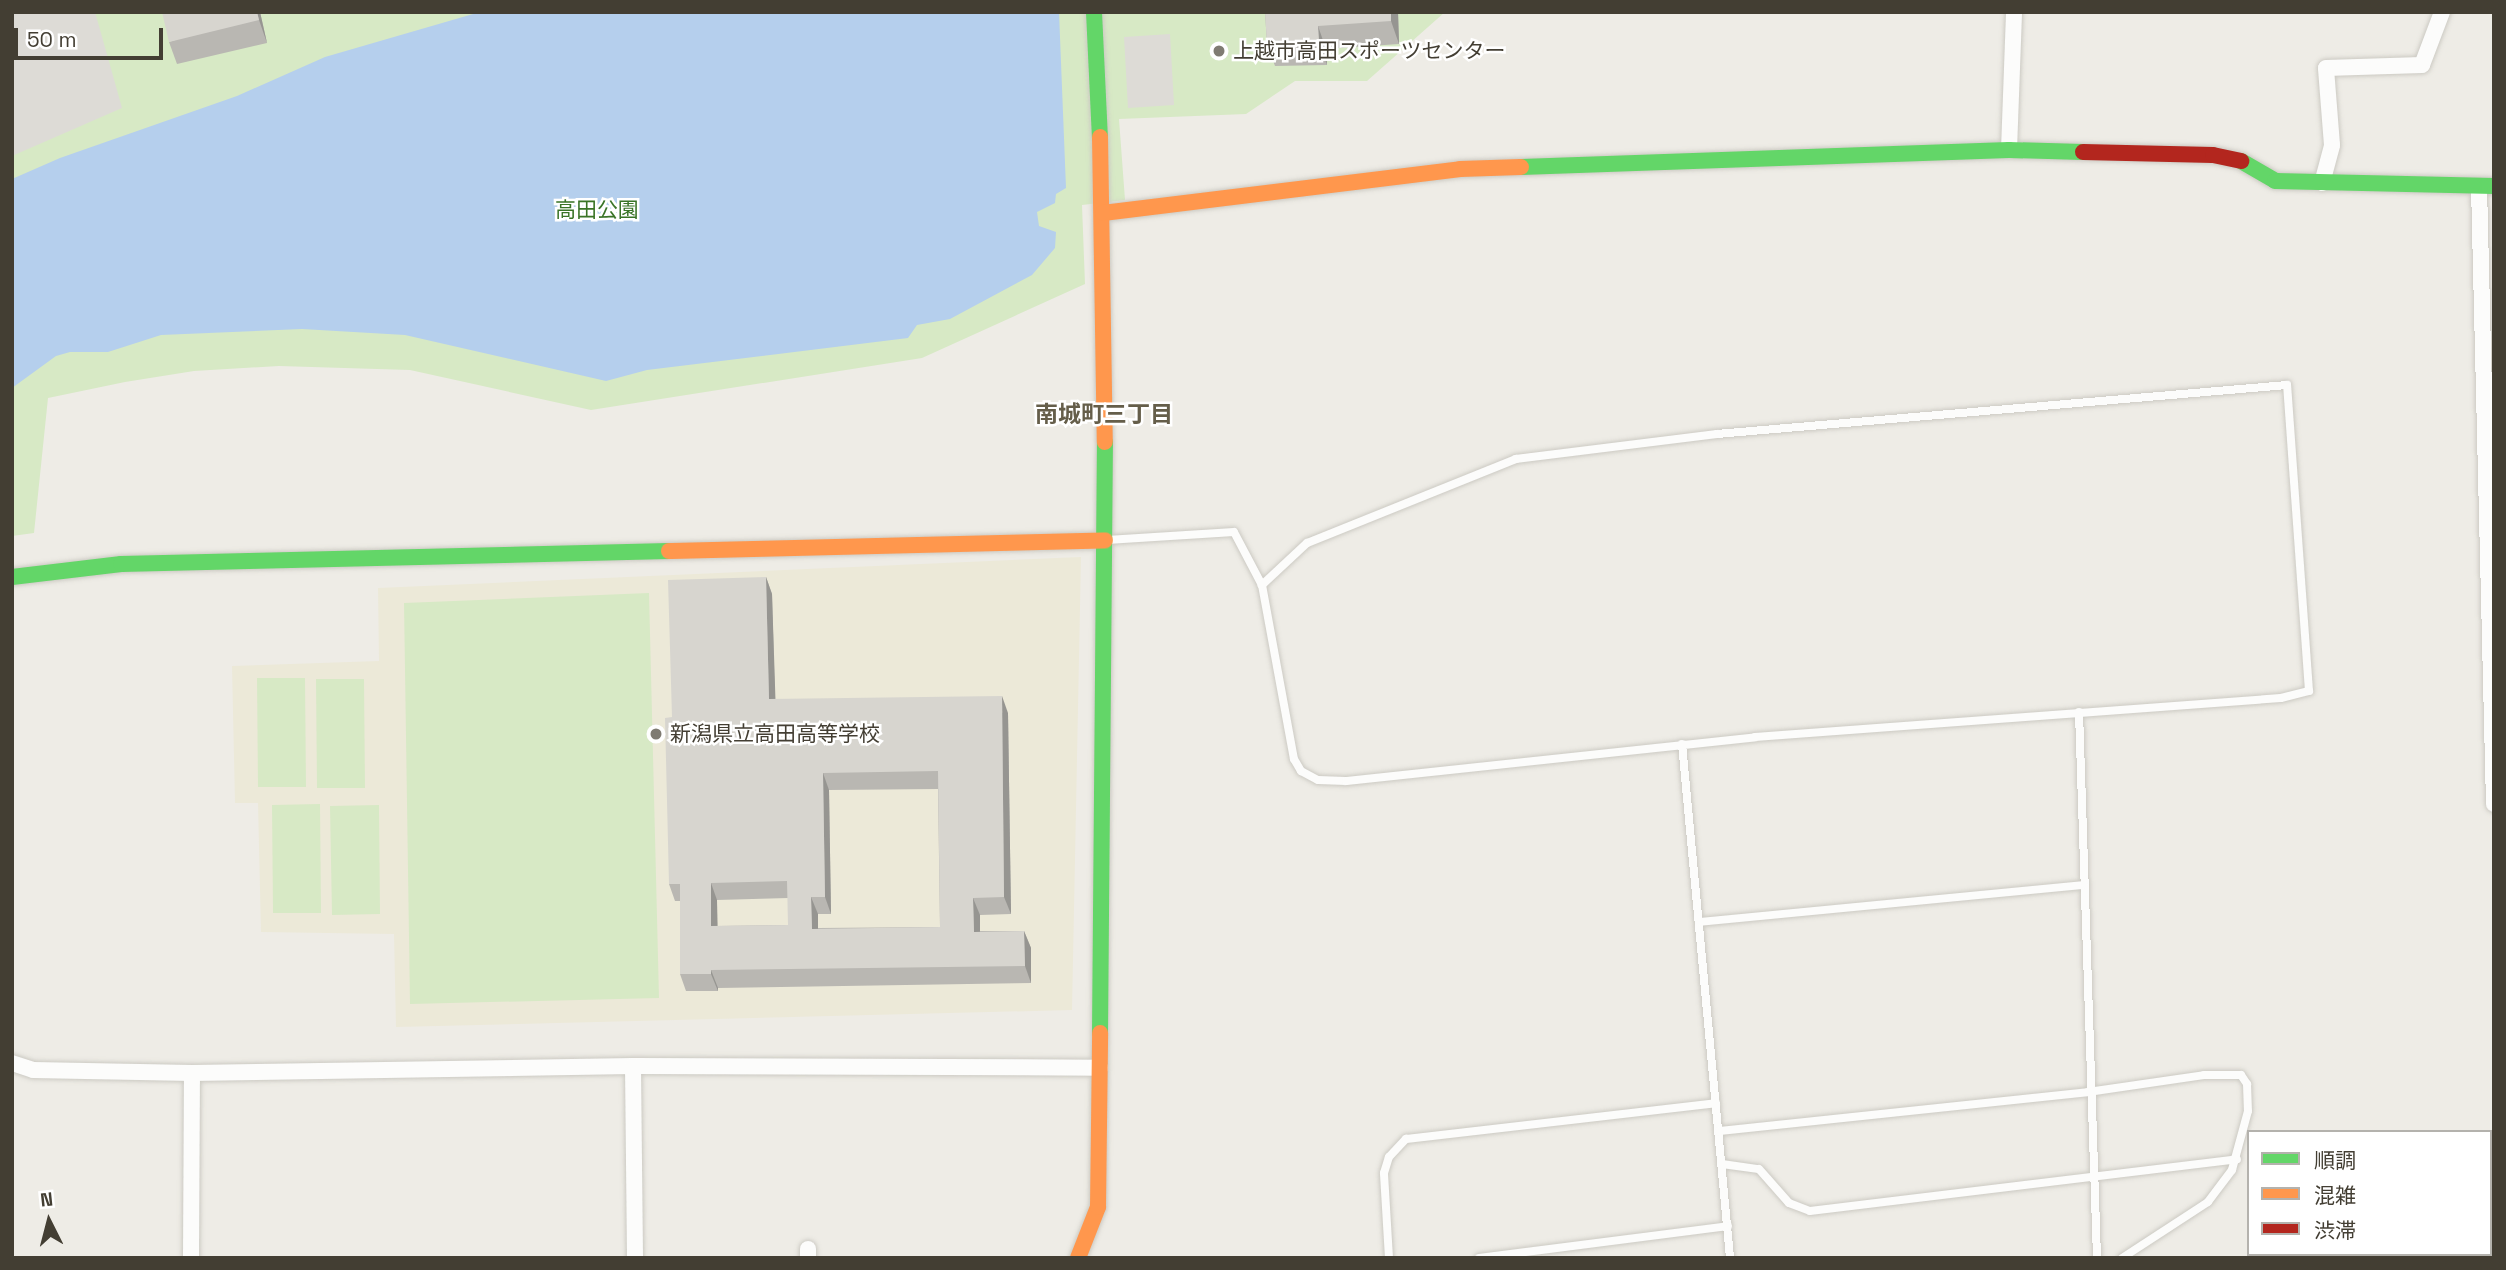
<!DOCTYPE html>
<meta charset="utf-8">
<style>
body{margin:0}
#map{position:relative;width:2506px;height:1270px;overflow:hidden;background:#eeece6;font-family:"Space Grotesk","Noto Sans JP",sans-serif}
div>[style]{position:absolute}
.education>*{inset:0;background:#ece9d8}
.green>*{inset:0;background:#d7e9c5}
.parking>*{inset:0;background:#dddbd6}
.water>*{inset:0;background:#b5cfed}
.roads{filter:drop-shadow(0 0 2px #cccac3) drop-shadow(0 0 2px #cccac3)}
.lane>*{height:8px;margin:-4px;padding:0 4px;transform-origin:4px;border-radius:4px;background:#fcfcfb}
.street>*{height:16px;margin:-8px;padding:0 8px;transform-origin:8px;border-radius:8px;background:#fcfcfb}
.fast>*{height:16px;margin:-8px;padding:0 8px;transform-origin:8px;border-radius:8px;background:#63d668}
.slow>*{height:16px;margin:-8px;padding:0 8px;transform-origin:8px;border-radius:8px;background:#ff974d}
.jam>*{height:16px;margin:-8px;padding:0 8px;transform-origin:8px;border-radius:8px;background:#b3261e}
.wall>*{inset:0;background:#b9b7b2}
.shaded-wall>*{inset:0;background:#969591}
.building>*{inset:0;background:#d7d5cf}
.dots>*{width:19px;height:19px;translate:-50% -50%;box-sizing:border-box;border:4px solid #fff;border-radius:50%}
span{translate:-50% -50%;white-space:nowrap;text-align:center;line-height:1.15;-webkit-text-stroke:5px #fff;paint-order:stroke}
.poi-label{font-size:21px;color:#433e33}
.left{translate:0 -50%;text-align:left}
.park-label{font-size:21px;color:#3a7427}
.neighbourhood-label{font-size:23px;color:#655e4a;font-weight:700}
.frame{position:absolute;inset:0;border:14px solid #433e33;pointer-events:none}
.legend{position:absolute;left:2247px;top:1130px;width:245px;height:126px;box-sizing:border-box;background:#fff;border:2px solid #b4b2ad;margin:0;padding:9px 12px;list-style:none;font-size:21px;color:#433e33}
.legend li{display:flex;align-items:center;gap:14px;height:35px}
.legend b{width:35px;border:2px solid #b4b2ad}
.north{position:absolute;left:14px;top:1186px;width:70px;height:70px;-webkit-text-stroke:5px #fff;paint-order:stroke;rotate:354deg;font-size:19px;font-weight:700;line-height:28px;text-align:center;color:#433e33}
.north::after{content:'';display:block;margin:auto;width:24px;height:32px;background:#433e33;clip-path:polygon(50% 0,100% 100%,50% 72%,0 100%)}
.scale{position:absolute;left:14px;top:28px;width:149px;height:32px;box-sizing:border-box;border:4px solid #433e33;border-top:0;padding-left:9px;font-size:21px;line-height:24px;white-space:nowrap;color:#433e33;-webkit-text-stroke:5px #fff;paint-order:stroke}
</style>
<div id="map">
<div class="education">
<i style="clip-path:polygon(1081px 557px,1072px 1010px,396px 1027px,394px 934px,261px 932px,258px 803px,235px 803px,232px 666px,379px 661px,378px 588px)"></i>
<i style="clip-path:polygon(2372px 1254px,2455px 1254px,2460px 1258px,2365px 1258px)"></i>
</div>
<div class="green">
<i style="clip-path:polygon(12px 12px,1445px 12px,1367px 81px,1295px 81px,1246px 114px,1119px 119px,1125px 200px,1082px 205px,1085px 284px,922px 358px,591px 410px,410px 370px,279px 366px,194px 371px,125px 382px,48px 398px,34px 533px,12px 536px)"></i>
<i style="clip-path:polygon(649px 593px,659px 998px,410px 1004px,404px 603px)"></i>
<i style="clip-path:polygon(257px 678px,305px 678px,306px 787px,258px 787px)"></i>
<i style="clip-path:polygon(316px 679px,364px 679px,365px 788px,317px 788px)"></i>
<i style="clip-path:polygon(320px 804px,321px 913px,273px 913px,272px 805px)"></i>
<i style="clip-path:polygon(379px 805px,380px 914px,332px 915px,330px 806px)"></i>
</div>
<div class="parking">
<i style="clip-path:polygon(12px 12px,95px 12px,122px 108px,12px 156px)"></i>
<i style="clip-path:polygon(1170px 34px,1174px 105px,1128px 108px,1124px 37px)"></i>
</div>
<div class="water">
<i style="clip-path:polygon(480px 12px,1059px 12px,1066px 188px,1056px 194px,1055px 203px,1037px 212px,1039px 226px,1056px 232px,1055px 248px,1032px 275px,950px 319px,917px 325px,908px 338px,647px 370px,606px 381px,405px 335px,302px 329px,161px 335px,108px 352px,70px 352px,56px 356px,12px 388px,12px 179px,60px 158px,237px 96px,325px 57px)"></i>
</div>
<div class="roads">
<div class="lane">
<i style="left:1107px;top:540px;width:127px;rotate:-3.6deg"></i>
<i style="left:1234px;top:532px;width:60px;rotate:62.2deg"></i>
<i style="left:1262px;top:585px;width:177px;rotate:79.6deg"></i>
<i style="left:1294px;top:759px;width:14px;rotate:60deg"></i>
<i style="left:1301px;top:771px;width:19px;rotate:28deg"></i>
<i style="left:1318px;top:780px;width:28px;rotate:2deg"></i>
<i style="left:1346px;top:781px;width:411px;rotate:-6.1deg"></i>
<i style="left:1755px;top:737px;width:527px;rotate:-4.24deg"></i>
<i style="left:2281px;top:698px;width:29px;rotate:-14deg"></i>
<i style="left:2309px;top:691px;width:307px;rotate:-94.1deg"></i>
<i style="left:2287px;top:385px;width:572px;rotate:175.09deg"></i>
<i style="left:1717px;top:434px;width:203px;rotate:172.9deg"></i>
<i style="left:1516px;top:459px;width:225px;rotate:158.1deg"></i>
<i style="left:1307px;top:543px;width:62px;rotate:137deg"></i>
<i style="left:2079px;top:712px;width:546px;rotate:88.11deg"></i>
<i style="left:1682px;top:744px;width:516px;rotate:84.66deg"></i>
<i style="left:1699px;top:922px;width:386px;rotate:-5.5deg"></i>
<i style="left:1719px;top:1131px;width:371px;rotate:-6deg"></i>
<i style="left:2088px;top:1092px;width:117px;rotate:-8.3deg"></i>
<i style="left:2204px;top:1075px;width:37px"></i>
<i style="left:2241px;top:1075px;width:11px;rotate:56deg"></i>
<i style="left:2247px;top:1084px;width:27px;rotate:88deg"></i>
<i style="left:2248px;top:1111px;width:61px;rotate:105.2deg"></i>
<i style="left:2232px;top:1170px;width:40px;rotate:127deg"></i>
<i style="left:2208px;top:1202px;width:103px;rotate:146.9deg"></i>
<i style="left:1722px;top:1164px;width:37px;rotate:8deg"></i>
<i style="left:1759px;top:1169px;width:45px;rotate:48.6deg"></i>
<i style="left:1789px;top:1203px;width:22px;rotate:21deg"></i>
<i style="left:1810px;top:1211px;width:430px;rotate:-6.9deg"></i>
<i style="left:1389px;top:1258px;width:85px;rotate:-93.4deg"></i>
<i style="left:1384px;top:1173px;width:17px;rotate:-73deg"></i>
<i style="left:1389px;top:1157px;width:25px;rotate:-47deg"></i>
<i style="left:1406px;top:1139px;width:312px;rotate:-6.6deg"></i>
<i style="left:1479px;top:1258px;width:251px;rotate:-7.3deg"></i>
</div>
<div class="street">
<i style="left:2009px;top:150px;width:138px;rotate:-87.9deg"></i>
<i style="left:2322px;top:183px;width:39px;rotate:-75deg"></i>
<i style="left:2332px;top:145px;width:77px;rotate:-94.5deg"></i>
<i style="left:2326px;top:68px;width:96px;rotate:-1.8deg"></i>
<i style="left:2422px;top:65px;width:57px;rotate:-69.3deg"></i>
<i style="left:2479px;top:186px;width:618px;rotate:88.61deg"></i>
<i style="left:12px;top:1063px;width:22px;rotate:18deg"></i>
<i style="left:33px;top:1070px;width:159px;rotate:1.1deg"></i>
<i style="left:192px;top:1073px;width:441px;rotate:-0.9deg"></i>
<i style="left:633px;top:1066px;width:467px;rotate:0.2deg"></i>
<i style="left:633px;top:1066px;width:192px;rotate:89.4deg"></i>
<i style="left:2490px;top:1181px;width:6px;rotate:-45deg"></i>
<i style="left:808px;top:1249px;width:9px;rotate:90deg"></i>
<i style="left:2486px;top:1254px;width:6px;rotate:39deg"></i>
<i style="left:191px;top:1258px;width:185px;rotate:-89.7deg"></i>
</div>
<div class="fast">
<i style="left:1094px;top:12px;width:125px;rotate:87.3deg"></i>
<i style="left:2241px;top:161px;width:39px;rotate:30deg"></i>
<i style="left:2275px;top:181px;width:219px;rotate:1.3deg"></i>
<i style="left:1521px;top:167px;width:488px;rotate:-2deg"></i>
<i style="left:2009px;top:150px;width:74px;rotate:1.5deg"></i>
<i style="left:12px;top:577px;width:110px;rotate:-6.8deg"></i>
<i style="left:121px;top:564px;width:548px;rotate:-1.36deg"></i>
<i style="left:1100px;top:1033px;width:591px;rotate:-89.52deg"></i>
<i style="left:2331px;top:1258px;width:9px;rotate:-27deg"></i>
</div>
<div class="slow">
<i style="left:1100px;top:137px;width:305px;rotate:89.1deg"></i>
<i style="left:1103px;top:213px;width:360px;rotate:-7deg"></i>
<i style="left:1460px;top:169px;width:61px;rotate:-1.9deg"></i>
<i style="left:669px;top:551px;width:436px;rotate:-1.4deg"></i>
<i style="left:1078px;top:1258px;width:55px;rotate:-68.6deg"></i>
<i style="left:1098px;top:1207px;width:174px;rotate:-89.3deg"></i>
</div>
<div class="jam">
<i style="left:2083px;top:152px;width:130px;rotate:1.3deg"></i>
<i style="left:2213px;top:155px;width:29px;rotate:12deg"></i>
</div>
</div>
<div class="wall">
<i style="clip-path:polygon(260px 12px,267px 43px,177px 64px,169px 42px)"></i>
<i style="clip-path:polygon(1265px 12px,1398px 12px,1399px 44px,1326px 49px,1327px 65px,1275px 66px,1267px 44px)"></i>
<i style="clip-path:polygon(evenodd,766px 577px,772px 594px,775px 699px,1008px 713px,1011px 914px,980px 915px,980px 931px,1024px 931px,1031px 948px,1031px 983px,718px 988px,718px 991px,686px 991px,680px 974px,680px 901px,675px 901px,669px 884px,672px 717px,766px 577px,938px 789px,940px 927px,818px 928px,818px 914px,831px 914px,829px 790px,938px 789px,766px 577px,788px 898px,788px 925px,717px 926px,717px 900px,788px 898px)"></i>
</div>
<div class="shaded-wall">
<i style="clip-path:polygon(257px 12px,260px 12px,267px 43px,259px 20px)"></i>
<i style="clip-path:polygon(1391px 12px,1398px 12px,1399px 44px,1391px 21px)"></i>
<i style="clip-path:polygon(1318px 26px,1326px 49px,1327px 65px,1319px 42px)"></i>
<i style="clip-path:polygon(766px 577px,772px 594px,776px 716px,769px 699px)"></i>
<i style="clip-path:polygon(1002px 696px,1008px 713px,1011px 914px,1004px 897px)"></i>
<i style="clip-path:polygon(823px 773px,829px 790px,831px 914px,825px 897px)"></i>
<i style="clip-path:polygon(711px 883px,717px 900px,718px 943px,711px 926px)"></i>
<i style="clip-path:polygon(811px 897px,818px 914px,818px 946px,812px 929px)"></i>
<i style="clip-path:polygon(973px 898px,980px 915px,980px 949px,974px 932px)"></i>
<i style="clip-path:polygon(1024px 931px,1031px 948px,1031px 983px,1025px 966px)"></i>
<i style="clip-path:polygon(711px 970px,718px 988px,718px 991px,711px 974px)"></i>
</div>
<div class="building">
<i style="clip-path:polygon(162px 12px,257px 12px,259px 20px,169px 42px)"></i>
<i style="clip-path:polygon(1265px 12px,1391px 12px,1391px 21px,1318px 26px,1319px 42px,1267px 44px)"></i>
<i style="clip-path:polygon(evenodd,766px 577px,769px 699px,1002px 696px,1004px 897px,973px 898px,974px 932px,1024px 931px,1025px 966px,711px 970px,711px 974px,680px 974px,680px 884px,669px 884px,665px 718px,672px 717px,668px 580px,766px 577px,938px 771px,940px 927px,812px 929px,811px 897px,825px 897px,823px 773px,938px 771px,766px 577px,787px 881px,788px 925px,711px 926px,711px 883px,787px 881px)"></i>
</div>
<div class="dots">
<i style="left:1219px;top:51px;background:#7f7b72"></i>
<i style="left:656px;top:734px;background:#7f7b72"></i>
</div>
<div class="poi-label">
<span class="left" style="left:1233px;top:51px">上越市高田スポーツセンター</span>
<span class="left" style="left:670px;top:734px">新潟県立高田高等学校</span>
</div>
<div class="park-label">
<span style="left:597px;top:210px">高田公園</span>
</div>
<div class="neighbourhood-label">
<span style="left:1104px;top:414px">南城町三丁目</span>
</div>
<div class="frame"></div>
<ul class="legend">
<li><b style="height:9px;background:#63d668"></b>順調</li>
<li><b style="height:9px;background:#ff974d"></b>混雑</li>
<li><b style="height:9px;background:#b3261e"></b>渋滞</li>
</ul>
<div class="north">N</div>
<div class="scale">50 m</div>
</div>
